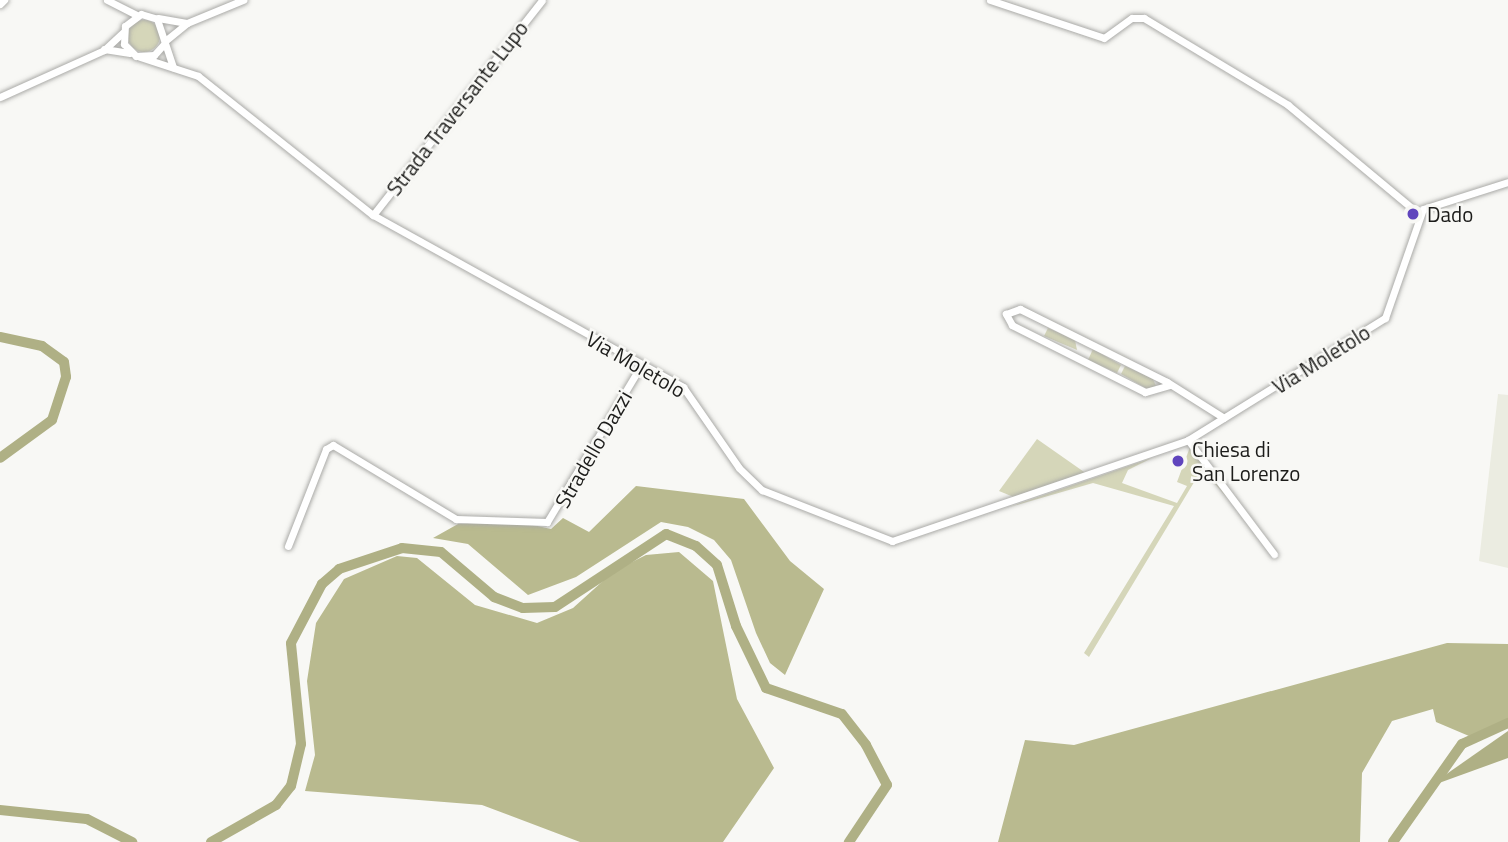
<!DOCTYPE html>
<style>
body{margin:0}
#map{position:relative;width:1508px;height:842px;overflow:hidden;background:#f8f8f5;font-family:"Titillium Web",sans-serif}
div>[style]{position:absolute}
.built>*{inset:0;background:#ebece1}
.green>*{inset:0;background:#d5d6b9}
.round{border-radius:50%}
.forest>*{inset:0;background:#b9ba8f}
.water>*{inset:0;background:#afb085}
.river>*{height:10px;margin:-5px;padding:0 5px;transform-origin:5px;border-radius:5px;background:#afb085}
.roads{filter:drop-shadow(0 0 2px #aaaaa7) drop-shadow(0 0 2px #aaaaa7)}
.minor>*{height:7px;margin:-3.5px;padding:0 3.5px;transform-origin:3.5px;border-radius:3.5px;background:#fff}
.dots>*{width:19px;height:19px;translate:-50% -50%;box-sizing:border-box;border:4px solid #f8f8f5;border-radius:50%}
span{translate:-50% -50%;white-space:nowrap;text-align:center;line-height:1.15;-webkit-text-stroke:5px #f8f8f5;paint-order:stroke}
.street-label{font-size:21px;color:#1c1c1a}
.poi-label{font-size:21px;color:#1c1c1a}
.left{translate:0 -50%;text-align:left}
</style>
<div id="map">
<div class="built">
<i style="clip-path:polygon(1498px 394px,1508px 395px,1508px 568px,1479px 561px)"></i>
</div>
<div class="green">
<i class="round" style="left:128px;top:20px;width:32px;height:32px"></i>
<i style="clip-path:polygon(1048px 328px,1075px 340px,1077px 350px,1044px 336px)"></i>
<i style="clip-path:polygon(1093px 349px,1121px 365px,1117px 373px,1088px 360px)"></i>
<i style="clip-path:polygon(1125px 366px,1153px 379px,1156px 386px,1149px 390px,1121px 374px)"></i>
<i style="clip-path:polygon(1037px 439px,1087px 474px,1016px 498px,999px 491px)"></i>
<i style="clip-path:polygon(1190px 447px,1241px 514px,1202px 469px,1089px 657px,1084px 653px,1174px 506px,1093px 483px,1006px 508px,1152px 458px,1128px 470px,1122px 483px,1177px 503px,1187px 486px,1177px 482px)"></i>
</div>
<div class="forest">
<i style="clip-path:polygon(636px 486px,744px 499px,790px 561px,824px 589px,785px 675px,770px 663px,756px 633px,731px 560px,714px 540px,688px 527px,661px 522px,576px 577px,528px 595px,468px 544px,433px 538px,458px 524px,506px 519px,551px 529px,563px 518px,589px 532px)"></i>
<i style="clip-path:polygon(679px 552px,713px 581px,737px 699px,774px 768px,723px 842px,580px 842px,482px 805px,305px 791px,315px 755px,307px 681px,316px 623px,344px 579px,397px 556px,417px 558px,475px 605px,537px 623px,573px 608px,614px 571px,646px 555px)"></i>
<i style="clip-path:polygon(1447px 643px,1508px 644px,1508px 728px,1469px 736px,1436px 722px,1433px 709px,1392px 721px,1362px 773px,1360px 842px,998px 842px,1025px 740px,1074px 745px)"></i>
</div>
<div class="water">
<i style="clip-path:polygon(1508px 731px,1508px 758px,1428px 787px)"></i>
</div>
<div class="river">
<i style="left:0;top:337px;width:43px;rotate:12.1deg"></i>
<i style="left:42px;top:346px;width:27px;rotate:36deg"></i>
<i style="left:64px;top:362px;width:15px;rotate:82deg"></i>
<i style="left:66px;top:377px;width:45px;rotate:108deg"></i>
<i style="left:52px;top:420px;width:64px;rotate:143.8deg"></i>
<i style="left:0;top:810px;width:87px;rotate:5.9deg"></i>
<i style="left:87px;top:819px;width:51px;rotate:27.1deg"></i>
<i style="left:211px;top:842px;width:75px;rotate:-29.6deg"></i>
<i style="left:276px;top:805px;width:24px;rotate:-52deg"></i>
<i style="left:291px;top:786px;width:43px;rotate:-76.6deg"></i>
<i style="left:301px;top:744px;width:101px;rotate:-95.7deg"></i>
<i style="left:291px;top:643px;width:67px;rotate:-62.3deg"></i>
<i style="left:322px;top:584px;width:23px;rotate:-41deg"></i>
<i style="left:339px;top:569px;width:66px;rotate:-18.4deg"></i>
<i style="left:402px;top:548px;width:39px;rotate:6deg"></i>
<i style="left:441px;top:552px;width:70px;rotate:40.3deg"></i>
<i style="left:494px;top:597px;width:31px;rotate:21deg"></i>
<i style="left:523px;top:608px;width:32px;rotate:-2deg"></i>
<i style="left:555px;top:607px;width:133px;rotate:-33.3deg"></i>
<i style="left:666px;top:534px;width:32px;rotate:22deg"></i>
<i style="left:696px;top:546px;width:28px;rotate:42deg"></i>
<i style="left:717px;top:565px;width:64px;rotate:72.7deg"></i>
<i style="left:736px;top:626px;width:69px;rotate:64.2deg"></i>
<i style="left:766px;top:688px;width:80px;rotate:18.9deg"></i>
<i style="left:842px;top:714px;width:39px;rotate:52deg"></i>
<i style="left:866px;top:745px;width:45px;rotate:62.3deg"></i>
<i style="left:887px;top:785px;width:69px;rotate:123.7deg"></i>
<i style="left:1393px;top:842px;width:120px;rotate:-54.9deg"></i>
<i style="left:1462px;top:744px;width:51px;rotate:-24.5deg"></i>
</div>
<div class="roads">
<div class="minor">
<i style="left:107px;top:0;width:33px;rotate:27deg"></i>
<i style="left:990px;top:0;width:120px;rotate:18.4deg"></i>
<i style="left:1104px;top:38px;width:34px;rotate:-36deg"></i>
<i style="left:1132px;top:18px;width:12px"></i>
<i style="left:1144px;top:18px;width:168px;rotate:31.1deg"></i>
<i style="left:1288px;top:105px;width:170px;rotate:39.8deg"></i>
<i style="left:0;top:4px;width:6px;rotate:-45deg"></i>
<i style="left:158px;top:18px;width:29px;rotate:10deg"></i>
<i style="left:187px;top:23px;width:61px;rotate:-22.3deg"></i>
<i style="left:165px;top:41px;width:28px;rotate:-39deg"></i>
<i style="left:164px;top:44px;width:15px;rotate:132deg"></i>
<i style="left:154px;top:55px;width:18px;rotate:177deg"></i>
<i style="left:136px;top:56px;width:17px;rotate:-135deg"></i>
<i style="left:124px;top:44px;width:18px;rotate:-87deg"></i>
<i style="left:125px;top:26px;width:20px;rotate:-37deg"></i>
<i style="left:141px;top:14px;width:17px;rotate:17deg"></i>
<i style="left:157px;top:19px;width:51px;rotate:71.6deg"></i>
<i style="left:104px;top:49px;width:26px;rotate:9deg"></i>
<i style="left:140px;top:57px;width:61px;rotate:18.1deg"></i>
<i style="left:198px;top:76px;width:223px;rotate:38.5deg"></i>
<i style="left:373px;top:215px;width:355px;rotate:29deg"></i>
<i style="left:683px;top:387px;width:98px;rotate:55.3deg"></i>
<i style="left:739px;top:468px;width:32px;rotate:44deg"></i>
<i style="left:762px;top:490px;width:140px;rotate:21.4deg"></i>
<i style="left:892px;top:541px;width:313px;rotate:-18.8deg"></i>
<i style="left:1188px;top:440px;width:232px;rotate:-31.8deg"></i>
<i style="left:1385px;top:318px;width:115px;rotate:-70.8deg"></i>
<i style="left:1423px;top:209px;width:89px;rotate:-17.6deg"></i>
<i style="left:0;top:97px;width:114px;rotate:-24.3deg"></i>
<i style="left:104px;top:50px;width:25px;rotate:-43deg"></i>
<i style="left:373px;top:215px;width:273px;rotate:-51.8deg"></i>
<i style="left:1170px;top:385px;width:26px;rotate:164deg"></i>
<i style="left:1145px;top:392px;width:149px;rotate:-153.3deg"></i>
<i style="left:1012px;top:325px;width:13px;rotate:-119deg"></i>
<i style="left:1006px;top:314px;width:15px;rotate:-20deg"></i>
<i style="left:1020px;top:309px;width:164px;rotate:26.4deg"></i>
<i style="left:1167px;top:382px;width:67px;rotate:32.3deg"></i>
<i style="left:1188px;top:440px;width:143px;rotate:53deg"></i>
<i style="left:288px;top:546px;width:104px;rotate:-68.6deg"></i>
<i style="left:326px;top:449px;width:8px;rotate:-30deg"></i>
<i style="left:333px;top:445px;width:144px;rotate:31deg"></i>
<i style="left:456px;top:519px;width:91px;rotate:1.9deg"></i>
<i style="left:547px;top:522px;width:184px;rotate:-59deg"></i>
</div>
</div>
<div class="dots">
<i style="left:1413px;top:214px;background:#6045bd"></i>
<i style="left:1178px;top:461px;background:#6045bd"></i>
</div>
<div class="street-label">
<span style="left:457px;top:108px;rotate:-52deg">Strada Traversante Lupo</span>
<span style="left:1321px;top:359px;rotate:-32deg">Via Moletolo</span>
<span style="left:636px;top:364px;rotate:30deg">Via Moletolo</span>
<span style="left:593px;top:449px;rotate:-60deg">Stradello Dazzi</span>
</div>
<div class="poi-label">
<span class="left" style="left:1427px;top:214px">Dado</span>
<span class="left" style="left:1192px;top:461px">Chiesa di<br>San Lorenzo</span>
</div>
</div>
